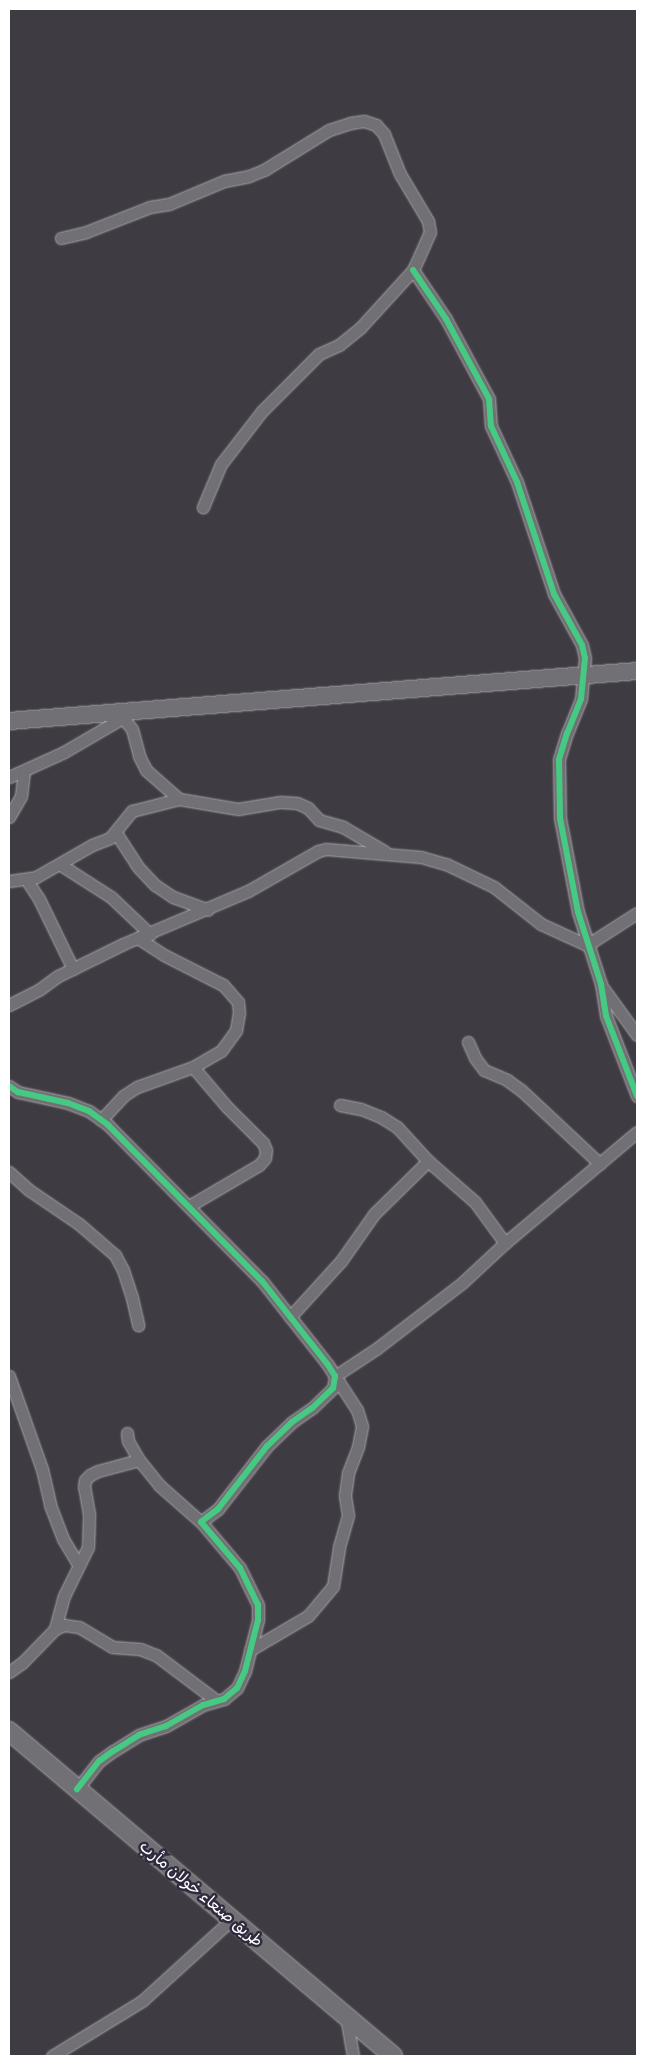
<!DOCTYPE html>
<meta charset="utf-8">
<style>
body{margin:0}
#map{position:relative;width:646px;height:2065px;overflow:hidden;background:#3f3b42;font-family:Pangolin,"Playpen Sans Arabic",sans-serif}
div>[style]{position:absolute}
.roads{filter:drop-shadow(0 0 1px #a9a7aa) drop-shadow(0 0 1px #a9a7aa)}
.street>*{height:11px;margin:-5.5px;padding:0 5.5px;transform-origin:5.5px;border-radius:5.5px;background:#717074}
.secondary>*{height:16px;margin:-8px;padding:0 8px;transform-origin:8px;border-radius:8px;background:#717074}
.primary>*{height:18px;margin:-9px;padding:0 9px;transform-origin:9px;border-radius:9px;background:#717074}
.cycleway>*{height:6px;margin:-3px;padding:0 3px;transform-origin:3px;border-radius:3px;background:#46c982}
span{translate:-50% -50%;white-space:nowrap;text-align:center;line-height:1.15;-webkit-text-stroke:5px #2f2a3d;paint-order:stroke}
.street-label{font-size:16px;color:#fff}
.frame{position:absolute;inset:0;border:10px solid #fff;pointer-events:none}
</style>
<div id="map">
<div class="roads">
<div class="street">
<i style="left:61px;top:238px;width:26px;rotate:-13deg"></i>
<i style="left:86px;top:232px;width:69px;rotate:-21.3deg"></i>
<i style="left:150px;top:207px;width:19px;rotate:-9deg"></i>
<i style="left:169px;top:204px;width:60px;rotate:-22.7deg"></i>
<i style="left:224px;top:181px;width:25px;rotate:-11deg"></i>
<i style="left:249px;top:176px;width:16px;rotate:-22deg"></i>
<i style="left:264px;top:170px;width:76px;rotate:-31.6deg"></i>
<i style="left:329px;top:130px;width:22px;rotate:-18deg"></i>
<i style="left:350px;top:123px;width:14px;rotate:-8deg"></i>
<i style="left:364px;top:121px;width:13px;rotate:18deg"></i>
<i style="left:376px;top:125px;width:12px;rotate:48deg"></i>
<i style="left:384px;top:134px;width:43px;rotate:68.2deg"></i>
<i style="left:400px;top:174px;width:55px;rotate:59.2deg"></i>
<i style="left:428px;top:221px;width:11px;rotate:80deg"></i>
<i style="left:430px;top:232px;width:27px;rotate:114deg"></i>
<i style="left:419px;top:257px;width:14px;rotate:115deg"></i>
<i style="left:413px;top:270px;width:79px;rotate:132.4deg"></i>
<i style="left:360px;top:328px;width:27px;rotate:141deg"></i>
<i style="left:339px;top:345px;width:22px;rotate:156deg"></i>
<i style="left:319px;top:354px;width:81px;rotate:135deg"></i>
<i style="left:262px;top:411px;width:67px;rotate:127.7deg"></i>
<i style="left:221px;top:464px;width:47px;rotate:112.7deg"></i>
<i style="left:413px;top:270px;width:59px;rotate:56deg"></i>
<i style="left:446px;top:319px;width:91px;rotate:61.7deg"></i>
<i style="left:489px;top:399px;width:27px;rotate:86deg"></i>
<i style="left:491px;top:426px;width:62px;rotate:65.1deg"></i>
<i style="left:517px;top:482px;width:118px;rotate:71.7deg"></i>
<i style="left:554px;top:594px;width:58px;rotate:61.2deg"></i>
<i style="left:582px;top:645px;width:13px;rotate:77deg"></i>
<i style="left:585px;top:658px;width:41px;rotate:95.6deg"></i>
<i style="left:581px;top:699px;width:37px;rotate:112deg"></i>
<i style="left:567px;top:733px;width:28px;rotate:107deg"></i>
<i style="left:559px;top:760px;width:58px;rotate:89deg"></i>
<i style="left:560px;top:818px;width:96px;rotate:79.2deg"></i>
<i style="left:578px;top:912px;width:76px;rotate:72.3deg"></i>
<i style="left:601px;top:984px;width:32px;rotate:81deg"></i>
<i style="left:606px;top:1016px;width:86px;rotate:68.8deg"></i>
<i style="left:123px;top:718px;width:14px;rotate:51deg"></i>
<i style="left:132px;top:729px;width:28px;rotate:75deg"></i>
<i style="left:139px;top:756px;width:16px;rotate:63deg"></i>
<i style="left:146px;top:770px;width:44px;rotate:41.3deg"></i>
<i style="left:9px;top:777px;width:60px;rotate:-24.4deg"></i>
<i style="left:64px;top:752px;width:78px;rotate:-30.2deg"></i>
<i style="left:9px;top:817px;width:24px;rotate:-60deg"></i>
<i style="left:21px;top:796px;width:25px;rotate:-83deg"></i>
<i style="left:116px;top:833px;width:40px;rotate:57.1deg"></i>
<i style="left:138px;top:867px;width:25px;rotate:47deg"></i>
<i style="left:155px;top:885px;width:22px;rotate:34deg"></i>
<i style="left:173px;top:897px;width:37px;rotate:20deg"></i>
<i style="left:61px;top:865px;width:59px;rotate:32.6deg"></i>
<i style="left:111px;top:897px;width:54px;rotate:43.5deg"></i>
<i style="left:26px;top:879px;width:24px;rotate:57deg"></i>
<i style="left:39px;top:899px;width:78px;rotate:64.1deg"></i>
<i style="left:9px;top:881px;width:27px;rotate:-8deg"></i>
<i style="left:36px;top:877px;width:64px;rotate:-29.7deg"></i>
<i style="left:92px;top:845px;width:19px;rotate:-21deg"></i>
<i style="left:110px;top:838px;width:35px;rotate:-51deg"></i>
<i style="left:132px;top:811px;width:49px;rotate:-14.3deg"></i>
<i style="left:179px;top:799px;width:60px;rotate:9.6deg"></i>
<i style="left:238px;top:809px;width:43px;rotate:-9.5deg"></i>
<i style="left:280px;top:802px;width:17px;rotate:3deg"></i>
<i style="left:297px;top:803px;width:12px;rotate:24deg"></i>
<i style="left:308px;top:808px;width:16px;rotate:47deg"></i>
<i style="left:319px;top:820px;width:25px;rotate:16deg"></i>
<i style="left:343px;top:827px;width:48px;rotate:30.3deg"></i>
<i style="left:603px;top:988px;width:58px;rotate:54.1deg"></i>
<i style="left:9px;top:1005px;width:35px;rotate:-27deg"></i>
<i style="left:40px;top:989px;width:22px;rotate:-36deg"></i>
<i style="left:58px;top:976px;width:72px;rotate:-26.2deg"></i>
<i style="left:123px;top:944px;width:136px;rotate:-23deg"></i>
<i style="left:248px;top:891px;width:81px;rotate:-29.7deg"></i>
<i style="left:318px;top:851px;width:8px;rotate:-14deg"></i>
<i style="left:326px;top:849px;width:95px;rotate:4.8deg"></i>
<i style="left:421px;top:857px;width:26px;rotate:16deg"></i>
<i style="left:446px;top:864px;width:53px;rotate:25.6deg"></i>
<i style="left:494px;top:887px;width:60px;rotate:38.2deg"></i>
<i style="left:541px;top:924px;width:51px;rotate:24.5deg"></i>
<i style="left:587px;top:945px;width:59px;rotate:-32.6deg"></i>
<i style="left:468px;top:1042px;width:17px;rotate:66deg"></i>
<i style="left:475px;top:1058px;width:15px;rotate:53deg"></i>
<i style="left:484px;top:1070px;width:25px;rotate:23deg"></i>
<i style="left:507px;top:1080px;width:17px;rotate:36deg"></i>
<i style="left:521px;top:1090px;width:108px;rotate:43.1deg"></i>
<i style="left:9px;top:1086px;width:11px;rotate:34deg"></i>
<i style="left:18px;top:1092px;width:51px;rotate:12.4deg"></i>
<i style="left:68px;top:1103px;width:22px;rotate:21deg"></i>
<i style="left:89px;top:1111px;width:24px;rotate:36deg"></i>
<i style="left:108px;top:1125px;width:219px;rotate:45.4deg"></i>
<i style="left:262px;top:1281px;width:107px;rotate:51.8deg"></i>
<i style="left:328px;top:1365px;width:13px;rotate:58deg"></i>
<i style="left:335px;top:1376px;width:12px;rotate:99deg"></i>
<i style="left:333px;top:1388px;width:29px;rotate:136deg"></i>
<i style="left:312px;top:1408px;width:24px;rotate:145deg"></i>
<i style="left:292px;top:1422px;width:35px;rotate:136deg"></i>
<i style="left:267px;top:1446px;width:80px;rotate:127.9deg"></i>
<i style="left:218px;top:1509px;width:21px;rotate:143deg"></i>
<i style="left:201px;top:1522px;width:60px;rotate:49.7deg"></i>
<i style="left:240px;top:1568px;width:41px;rotate:64.1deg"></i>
<i style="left:258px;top:1605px;width:15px;rotate:90deg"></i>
<i style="left:258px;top:1620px;width:53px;rotate:104.3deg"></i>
<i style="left:245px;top:1671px;width:19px;rotate:115deg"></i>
<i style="left:237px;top:1688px;width:17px;rotate:140deg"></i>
<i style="left:224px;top:1699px;width:22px;rotate:164deg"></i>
<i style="left:203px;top:1705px;width:43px;rotate:150.4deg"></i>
<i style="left:166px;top:1726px;width:28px;rotate:162deg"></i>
<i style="left:139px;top:1735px;width:31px;rotate:148deg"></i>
<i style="left:113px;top:1751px;width:17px;rotate:144deg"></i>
<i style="left:99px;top:1761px;width:36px;rotate:128deg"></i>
<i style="left:340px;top:1105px;width:21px;rotate:11deg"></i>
<i style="left:361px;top:1109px;width:22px;rotate:22deg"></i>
<i style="left:381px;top:1117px;width:19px;rotate:32deg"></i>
<i style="left:397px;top:1127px;width:46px;rotate:47.6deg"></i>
<i style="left:428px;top:1161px;width:62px;rotate:41.1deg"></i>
<i style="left:475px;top:1202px;width:51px;rotate:53.8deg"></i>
<i style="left:101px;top:1120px;width:33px;rotate:-47deg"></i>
<i style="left:123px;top:1096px;width:17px;rotate:-33deg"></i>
<i style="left:137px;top:1087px;width:59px;rotate:-19.7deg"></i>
<i style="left:193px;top:1067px;width:32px;rotate:-30deg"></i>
<i style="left:221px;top:1051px;width:26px;rotate:-54deg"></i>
<i style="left:236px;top:1030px;width:17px;rotate:-80deg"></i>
<i style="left:239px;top:1013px;width:11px;rotate:-95deg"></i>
<i style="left:238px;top:1002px;width:23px;rotate:-131deg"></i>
<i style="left:223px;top:985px;width:66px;rotate:-153deg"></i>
<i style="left:164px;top:955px;width:31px;rotate:-147deg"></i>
<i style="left:9px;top:1172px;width:27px;rotate:42deg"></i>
<i style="left:29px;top:1190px;width:60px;rotate:34.2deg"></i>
<i style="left:79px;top:1224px;width:48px;rotate:40.7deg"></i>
<i style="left:115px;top:1255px;width:17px;rotate:62deg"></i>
<i style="left:123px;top:1270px;width:29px;rotate:72deg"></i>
<i style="left:132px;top:1298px;width:28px;rotate:77deg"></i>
<i style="left:189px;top:1206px;width:81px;rotate:-30.4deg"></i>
<i style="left:259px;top:1165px;width:9px;rotate:-49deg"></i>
<i style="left:265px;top:1158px;width:8px;rotate:-83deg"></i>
<i style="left:266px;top:1150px;width:8px;rotate:-113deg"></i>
<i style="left:263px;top:1143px;width:51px;rotate:-135deg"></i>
<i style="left:227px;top:1107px;width:52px;rotate:-130.4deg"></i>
<i style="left:290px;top:1317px;width:76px;rotate:-47.7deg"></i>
<i style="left:341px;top:1261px;width:57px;rotate:-54.9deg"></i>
<i style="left:374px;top:1214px;width:76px;rotate:-44.5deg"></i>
<i style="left:9px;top:1376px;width:99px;rotate:70.5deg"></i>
<i style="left:42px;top:1469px;width:37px;rotate:77deg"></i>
<i style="left:50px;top:1505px;width:36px;rotate:69deg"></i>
<i style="left:63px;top:1539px;width:29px;rotate:59deg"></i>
<i style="left:127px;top:1433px;width:8px;rotate:83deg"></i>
<i style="left:128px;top:1441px;width:22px;rotate:60deg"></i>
<i style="left:139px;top:1460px;width:32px;rotate:51deg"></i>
<i style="left:159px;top:1485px;width:56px;rotate:41.4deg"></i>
<i style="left:55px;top:1629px;width:34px;rotate:-75deg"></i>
<i style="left:64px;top:1596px;width:55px;rotate:-63.9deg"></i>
<i style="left:88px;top:1547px;width:33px;rotate:-88deg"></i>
<i style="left:89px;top:1514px;width:27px;rotate:-100deg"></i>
<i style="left:84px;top:1487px;width:7px;rotate:-82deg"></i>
<i style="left:85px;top:1480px;width:7px;rotate:-45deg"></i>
<i style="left:90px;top:1475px;width:9px;rotate:-27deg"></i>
<i style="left:98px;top:1471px;width:42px;rotate:-15deg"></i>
<i style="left:250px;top:1650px;width:67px;rotate:-30.4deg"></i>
<i style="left:308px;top:1616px;width:39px;rotate:-50deg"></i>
<i style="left:333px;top:1586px;width:39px;rotate:-81deg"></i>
<i style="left:339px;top:1547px;width:33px;rotate:-74deg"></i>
<i style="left:348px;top:1515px;width:20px;rotate:-99deg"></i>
<i style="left:345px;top:1495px;width:22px;rotate:-82deg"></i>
<i style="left:348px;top:1473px;width:28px;rotate:-69deg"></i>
<i style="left:358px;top:1447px;width:21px;rotate:-79deg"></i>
<i style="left:362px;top:1426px;width:17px;rotate:-107deg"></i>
<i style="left:357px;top:1410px;width:40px;rotate:-122.9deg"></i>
<i style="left:335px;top:1376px;width:49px;rotate:-33.4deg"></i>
<i style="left:376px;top:1349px;width:108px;rotate:-37.5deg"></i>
<i style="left:462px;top:1283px;width:59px;rotate:-42.9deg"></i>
<i style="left:505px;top:1243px;width:172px;rotate:-40.1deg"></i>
<i style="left:9px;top:1672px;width:16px;rotate:-35deg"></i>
<i style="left:22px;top:1663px;width:47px;rotate:-45.9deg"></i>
<i style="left:55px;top:1629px;width:10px;rotate:-24deg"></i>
<i style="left:64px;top:1625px;width:15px;rotate:8deg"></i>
<i style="left:79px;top:1627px;width:39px;rotate:31deg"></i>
<i style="left:112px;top:1647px;width:28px;rotate:4deg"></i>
<i style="left:140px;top:1649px;width:17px;rotate:21deg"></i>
<i style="left:156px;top:1655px;width:76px;rotate:37deg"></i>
<i style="left:346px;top:2016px;width:41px;rotate:80.1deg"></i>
<i style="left:52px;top:2056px;width:105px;rotate:-31.4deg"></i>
<i style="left:142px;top:2001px;width:122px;rotate:-42.3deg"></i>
</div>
<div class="secondary">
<i style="left:9px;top:721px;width:630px;rotate:-4.55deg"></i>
</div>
<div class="primary">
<i style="left:9px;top:1731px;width:503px;rotate:40.24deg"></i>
</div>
</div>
<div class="cycleway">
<i style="left:413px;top:270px;width:59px;rotate:56deg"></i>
<i style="left:446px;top:319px;width:91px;rotate:61.7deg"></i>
<i style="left:489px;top:399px;width:27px;rotate:86deg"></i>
<i style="left:491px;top:426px;width:62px;rotate:65.1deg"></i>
<i style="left:517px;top:482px;width:118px;rotate:71.7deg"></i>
<i style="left:554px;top:594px;width:58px;rotate:61.2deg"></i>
<i style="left:582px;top:645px;width:13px;rotate:77deg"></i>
<i style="left:585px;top:658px;width:41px;rotate:95.6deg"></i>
<i style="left:581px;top:699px;width:37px;rotate:112deg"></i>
<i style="left:567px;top:733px;width:28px;rotate:107deg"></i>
<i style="left:559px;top:760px;width:58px;rotate:89deg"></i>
<i style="left:560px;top:818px;width:96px;rotate:79.2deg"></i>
<i style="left:578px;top:912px;width:76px;rotate:72.3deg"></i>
<i style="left:601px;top:984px;width:32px;rotate:81deg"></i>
<i style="left:606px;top:1016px;width:86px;rotate:68.8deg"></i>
<i style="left:9px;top:1086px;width:11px;rotate:34deg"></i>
<i style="left:18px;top:1092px;width:51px;rotate:12.4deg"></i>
<i style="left:68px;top:1103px;width:22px;rotate:21deg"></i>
<i style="left:89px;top:1111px;width:24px;rotate:36deg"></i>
<i style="left:108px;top:1125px;width:219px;rotate:45.4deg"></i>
<i style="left:262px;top:1281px;width:107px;rotate:51.8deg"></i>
<i style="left:328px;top:1365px;width:13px;rotate:58deg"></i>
<i style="left:335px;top:1376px;width:12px;rotate:99deg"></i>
<i style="left:333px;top:1388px;width:29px;rotate:136deg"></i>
<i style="left:312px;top:1408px;width:24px;rotate:145deg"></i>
<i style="left:292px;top:1422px;width:35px;rotate:136deg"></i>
<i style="left:267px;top:1446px;width:80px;rotate:127.9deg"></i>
<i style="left:218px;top:1509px;width:21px;rotate:143deg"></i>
<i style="left:201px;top:1522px;width:60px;rotate:49.7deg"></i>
<i style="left:240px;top:1568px;width:41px;rotate:64.1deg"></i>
<i style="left:258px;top:1605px;width:15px;rotate:90deg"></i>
<i style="left:258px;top:1620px;width:53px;rotate:104.3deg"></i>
<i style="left:245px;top:1671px;width:19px;rotate:115deg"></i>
<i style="left:237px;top:1688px;width:17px;rotate:140deg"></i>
<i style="left:224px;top:1699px;width:22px;rotate:164deg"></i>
<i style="left:203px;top:1705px;width:43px;rotate:150.4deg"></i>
<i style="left:166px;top:1726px;width:28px;rotate:162deg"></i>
<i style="left:139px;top:1735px;width:31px;rotate:148deg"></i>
<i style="left:113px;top:1751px;width:17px;rotate:144deg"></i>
<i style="left:99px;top:1761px;width:36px;rotate:128deg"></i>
</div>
<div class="street-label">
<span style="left:201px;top:1894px;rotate:40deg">طريق صنعاء خولان مأرب</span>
</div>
<div class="frame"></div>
</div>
